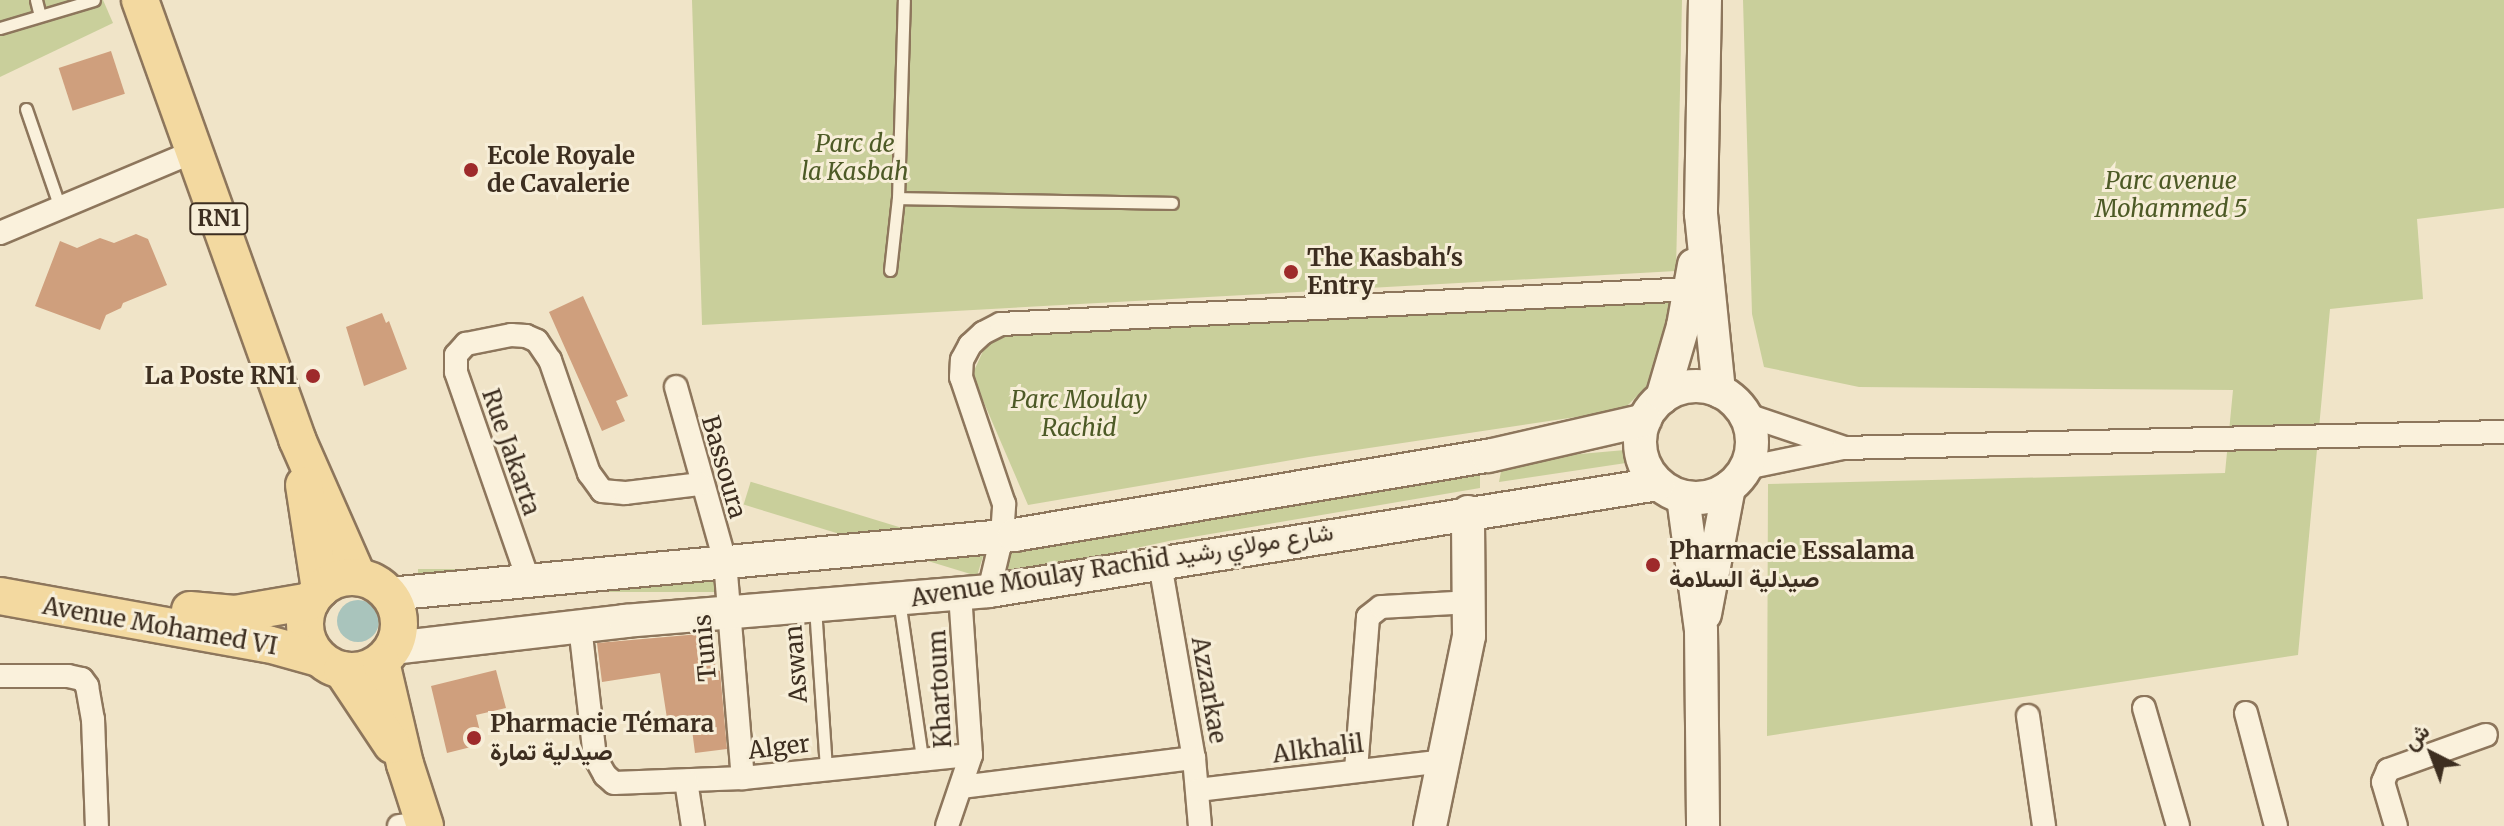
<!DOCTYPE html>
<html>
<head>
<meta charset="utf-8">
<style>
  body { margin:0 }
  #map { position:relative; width:2504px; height:826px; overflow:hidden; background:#f0e4c8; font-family:Merriweather,Vazirmatn,serif }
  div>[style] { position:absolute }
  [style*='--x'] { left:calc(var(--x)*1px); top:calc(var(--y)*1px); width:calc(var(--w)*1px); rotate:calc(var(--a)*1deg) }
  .green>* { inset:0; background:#c9cf9b; transform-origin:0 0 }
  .water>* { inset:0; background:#a9c4bc }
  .round { border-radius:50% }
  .building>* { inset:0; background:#cf9f7d; transform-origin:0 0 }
  .roads { filter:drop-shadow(2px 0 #8d765c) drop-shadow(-2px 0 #8d765c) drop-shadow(0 2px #8d765c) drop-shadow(0 -2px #8d765c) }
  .lane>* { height:11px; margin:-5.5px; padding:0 5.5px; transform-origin:5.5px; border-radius:5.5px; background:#faf1dc }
  .street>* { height:22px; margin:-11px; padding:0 11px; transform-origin:11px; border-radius:11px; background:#faf1dc }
  .secondary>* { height:32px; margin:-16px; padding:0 16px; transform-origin:16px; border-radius:16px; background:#faf1dc }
  .secondary>.ring { margin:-16px; padding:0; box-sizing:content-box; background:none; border:32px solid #faf1dc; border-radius:50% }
  .primary>* { height:36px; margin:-18px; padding:0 18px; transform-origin:18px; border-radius:18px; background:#f3d9a0 }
  .primary>.ring { margin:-18px; padding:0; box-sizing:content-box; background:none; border:36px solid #f3d9a0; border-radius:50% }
  .dots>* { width:22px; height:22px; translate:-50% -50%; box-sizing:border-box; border:4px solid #f7eed8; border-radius:50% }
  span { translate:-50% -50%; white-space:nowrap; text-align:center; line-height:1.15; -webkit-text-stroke:6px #f7eed8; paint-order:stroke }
  .shield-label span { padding:2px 6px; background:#f7eed8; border:2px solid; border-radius:6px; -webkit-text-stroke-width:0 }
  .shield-label { font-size:22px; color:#3d2e20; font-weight:700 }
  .park-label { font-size:24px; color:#4d5a26; font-style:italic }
  .poi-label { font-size:24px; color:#3d2e20; font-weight:700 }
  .left { translate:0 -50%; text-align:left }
  .right { translate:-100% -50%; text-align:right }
  .street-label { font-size:24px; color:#3d2e20 }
  .north { position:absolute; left:2392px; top:714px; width:80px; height:80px; -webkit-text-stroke:6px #f7eed8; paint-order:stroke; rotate:318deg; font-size:22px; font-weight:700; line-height:32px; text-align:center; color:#3d2e20 }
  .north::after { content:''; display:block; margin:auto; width:28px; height:36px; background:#3d2e20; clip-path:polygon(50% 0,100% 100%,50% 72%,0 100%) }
</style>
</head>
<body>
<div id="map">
  <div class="green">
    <div style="clip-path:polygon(0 0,103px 0,113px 23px,0 77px)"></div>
    <div style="clip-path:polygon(692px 0,1682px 0,1676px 271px,702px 325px)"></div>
    <div style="clip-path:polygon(1743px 0,2504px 0,2504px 208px,2417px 219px,2423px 299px,2330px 309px,2298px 655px,1767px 736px,1768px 484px,2225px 473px,2233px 390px,1859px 387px,1764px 367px,1752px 314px)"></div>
    <div style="clip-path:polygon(1680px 298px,1670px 363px,1623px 410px,1309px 457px,1028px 505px,972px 375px,990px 336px)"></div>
    <div style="clip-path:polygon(1625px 450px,1626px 463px,1499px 482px,1503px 461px)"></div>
    <div style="clip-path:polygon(1480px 467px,1480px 488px,1169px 541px,999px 577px,1010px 546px)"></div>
    <div style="left:984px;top:553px;width:24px;height:244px;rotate:107deg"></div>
    <div style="left:716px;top:569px;width:23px;height:298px;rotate:90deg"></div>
  </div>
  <div class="water">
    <div class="round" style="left:337px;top:600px;width:42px;height:42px"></div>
  </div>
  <div class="building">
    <div style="left:111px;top:51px;width:45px;height:55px;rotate:72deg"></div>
    <div style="clip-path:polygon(136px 234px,148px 239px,167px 285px,123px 303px,121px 308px,106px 315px,100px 330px,35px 306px,60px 241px,77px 248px,100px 238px,114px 243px)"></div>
    <div style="clip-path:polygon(583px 296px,628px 396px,616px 401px,625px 421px,602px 431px,549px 312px)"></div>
    <div style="clip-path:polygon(382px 313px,386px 323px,389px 321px,407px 369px,364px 386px,346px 327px)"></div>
    <div style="clip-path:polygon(711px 633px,716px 670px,720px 671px,727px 749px,695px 753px,691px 722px,668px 725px,660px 673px,602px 682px,597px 643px)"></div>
    <div style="clip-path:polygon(496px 670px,506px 708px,476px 715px,483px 744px,447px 753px,431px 686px)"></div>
  </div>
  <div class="roads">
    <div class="lane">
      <div style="--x:36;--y:0;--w:16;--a:76"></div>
      <div style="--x:0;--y:28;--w:98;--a:-16.6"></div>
      <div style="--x:26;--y:109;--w:105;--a:71"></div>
      <div style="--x:898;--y:198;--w:274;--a:1"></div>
      <div style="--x:890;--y:270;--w:72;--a:-83.7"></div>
      <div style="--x:898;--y:198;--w:198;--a:-88.3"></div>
      <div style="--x:899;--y:600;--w:160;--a:81.7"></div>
      <div style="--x:815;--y:607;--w:160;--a:86.1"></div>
    </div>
    <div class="street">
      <div style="--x:0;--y:233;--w:212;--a:-22.8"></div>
      <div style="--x:676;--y:387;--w:181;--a:74.3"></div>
      <div style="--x:725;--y:561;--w:218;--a:85.3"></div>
      <div style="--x:1744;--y:414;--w:103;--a:18.6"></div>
      <div style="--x:1746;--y:468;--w:99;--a:-11.7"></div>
      <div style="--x:1843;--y:448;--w:661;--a:-1.39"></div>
      <div style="--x:1160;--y:564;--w:197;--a:80.1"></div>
      <div style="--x:1194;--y:758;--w:68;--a:85"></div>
      <div style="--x:528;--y:579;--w:219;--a:-109.2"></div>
      <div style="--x:456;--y:372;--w:17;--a:-90"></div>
      <div style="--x:456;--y:355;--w:15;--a:-48"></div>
      <div style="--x:466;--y:344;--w:46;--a:-11.3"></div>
      <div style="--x:511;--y:335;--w:15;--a:4"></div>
      <div style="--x:526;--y:336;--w:12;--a:24"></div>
      <div style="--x:537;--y:341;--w:23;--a:56"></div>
      <div style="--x:550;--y:360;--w:120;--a:71"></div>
      <div style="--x:589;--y:473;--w:22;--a:54"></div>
      <div style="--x:602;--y:491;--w:23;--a:5"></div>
      <div style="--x:625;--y:493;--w:76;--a:-6.8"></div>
      <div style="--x:989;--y:591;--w:57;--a:-76.7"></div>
      <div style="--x:1002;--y:536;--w:32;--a:-86"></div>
      <div style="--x:1004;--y:504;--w:134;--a:-108.7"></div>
      <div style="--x:961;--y:377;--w:17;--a:-87"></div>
      <div style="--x:962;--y:360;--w:17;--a:-62"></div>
      <div style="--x:970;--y:345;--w:18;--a:-43"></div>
      <div style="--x:983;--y:333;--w:20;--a:-27"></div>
      <div style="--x:1001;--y:324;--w:691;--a:-2.9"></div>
      <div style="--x:580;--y:626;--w:132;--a:83.5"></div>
      <div style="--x:595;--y:757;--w:21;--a:61"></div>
      <div style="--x:605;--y:775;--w:12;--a:42"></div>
      <div style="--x:614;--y:783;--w:129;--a:-2.2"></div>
      <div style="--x:743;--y:778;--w:229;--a:-5.8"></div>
      <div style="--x:0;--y:676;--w:68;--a:0"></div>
      <div style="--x:68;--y:676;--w:14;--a:12"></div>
      <div style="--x:82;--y:679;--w:9;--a:54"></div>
      <div style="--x:87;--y:686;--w:34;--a:80"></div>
      <div style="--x:93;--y:719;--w:107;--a:87.9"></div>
      <div style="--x:2144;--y:708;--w:123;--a:73.9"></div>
      <div style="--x:2246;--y:713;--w:117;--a:75.1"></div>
      <div style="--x:2028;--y:716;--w:111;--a:81.7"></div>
      <div style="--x:1356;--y:770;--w:153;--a:-85.5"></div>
      <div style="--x:1368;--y:617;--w:16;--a:-38"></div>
      <div style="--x:1381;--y:607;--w:89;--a:-3.2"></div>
      <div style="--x:686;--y:781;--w:46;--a:81.2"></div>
      <div style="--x:961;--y:787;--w:235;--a:-7.1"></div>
      <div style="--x:1198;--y:790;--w:249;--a:-6.7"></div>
      <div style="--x:399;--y:826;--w:25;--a:-7"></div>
      <div style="--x:947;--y:826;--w:75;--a:-71.3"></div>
      <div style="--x:971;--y:755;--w:161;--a:-93.9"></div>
      <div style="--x:2396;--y:826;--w:46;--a:-106.5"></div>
      <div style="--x:2383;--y:782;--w:13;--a:-67"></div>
      <div style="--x:2388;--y:770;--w:104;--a:-19.7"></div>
    </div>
    <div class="secondary">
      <div style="--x:1705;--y:0;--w:214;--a:91.1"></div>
      <div style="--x:1701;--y:214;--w:178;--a:84.2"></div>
      <div class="ring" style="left:1640px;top:386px;width:80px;height:80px"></div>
      <div style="--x:1662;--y:398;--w:75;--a:-73.7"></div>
      <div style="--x:1683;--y:326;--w:62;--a:-79.8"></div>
      <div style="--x:1683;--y:497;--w:134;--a:82.3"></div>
      <div style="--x:1701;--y:630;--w:196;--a:89.4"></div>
      <div style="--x:389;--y:594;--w:628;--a:-5.39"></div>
      <div style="--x:1014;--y:535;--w:481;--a:-9.5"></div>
      <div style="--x:1488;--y:456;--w:161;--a:-12.9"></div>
      <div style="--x:1705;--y:614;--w:129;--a:-79.3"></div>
      <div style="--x:393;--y:648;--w:234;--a:-6.6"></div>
      <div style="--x:625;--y:621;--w:365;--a:-4.7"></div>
      <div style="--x:989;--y:591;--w:678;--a:-9.09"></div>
      <div style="--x:1430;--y:826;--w:194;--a:-78.4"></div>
      <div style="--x:1469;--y:636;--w:124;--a:-90.5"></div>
    </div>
    <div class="primary">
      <div style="--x:140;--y:0;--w:466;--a:70.3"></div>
      <div style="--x:297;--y:439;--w:151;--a:66.2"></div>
      <div style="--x:304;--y:485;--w:106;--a:81.3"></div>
      <div class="ring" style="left:305px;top:577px;width:58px;height:58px"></div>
      <div style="--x:0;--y:596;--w:272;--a:10.2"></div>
      <div style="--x:268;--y:644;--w:53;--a:15.4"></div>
      <div style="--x:190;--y:610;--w:45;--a:5.1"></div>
      <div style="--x:235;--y:614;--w:77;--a:-9.7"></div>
      <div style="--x:381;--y:662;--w:105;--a:76.8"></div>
      <div style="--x:405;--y:764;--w:65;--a:72.1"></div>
      <div style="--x:342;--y:670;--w:90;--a:56.3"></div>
    </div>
  </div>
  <div class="dots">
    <div style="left:471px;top:170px;background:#9e2a2b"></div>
    <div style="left:1291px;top:272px;background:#9e2a2b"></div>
    <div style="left:313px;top:376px;background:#9e2a2b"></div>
    <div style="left:1653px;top:565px;background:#9e2a2b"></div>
    <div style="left:474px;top:738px;background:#9e2a2b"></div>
  </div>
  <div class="shield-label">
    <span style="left:219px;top:219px">RN1</span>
  </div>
  <div class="park-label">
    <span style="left:855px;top:158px">Parc de<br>la Kasbah</span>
    <span style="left:2171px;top:195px">Parc avenue<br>Mohammed 5</span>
    <span style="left:1079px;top:414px">Parc Moulay<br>Rachid</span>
  </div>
  <div class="poi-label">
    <span class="left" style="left:487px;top:170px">Ecole Royale<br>de Cavalerie</span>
    <span class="left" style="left:1307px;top:272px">The Kasbah's<br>Entry</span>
    <span class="right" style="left:297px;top:376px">La Poste RN1</span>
    <span class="left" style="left:1669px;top:565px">Pharmacie Essalama<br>صيدلية السلامة</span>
    <span class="left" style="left:490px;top:738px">Pharmacie Témara<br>صيدلية تمارة</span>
  </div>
  <div class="street-label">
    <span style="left:511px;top:452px;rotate:71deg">Rue Jakarta</span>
    <span style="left:724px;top:467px;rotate:74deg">Bassoura</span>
    <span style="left:1122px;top:565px;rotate:-9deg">Avenue Moulay Rachid شارع مولاي رشيد</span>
    <span style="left:160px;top:626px;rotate:10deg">Avenue Mohamed VI</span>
    <span style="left:705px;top:648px;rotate:-95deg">Tunis</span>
    <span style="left:796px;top:664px;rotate:-94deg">Aswan</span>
    <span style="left:940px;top:689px;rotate:-93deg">Khartoum</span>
    <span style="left:1209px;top:690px;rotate:80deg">Azzarkae</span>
    <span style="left:779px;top:747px;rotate:-7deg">Alger</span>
    <span style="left:1318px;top:749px;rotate:-7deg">Alkhalil</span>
  </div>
  <div class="north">ش</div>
</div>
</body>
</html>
